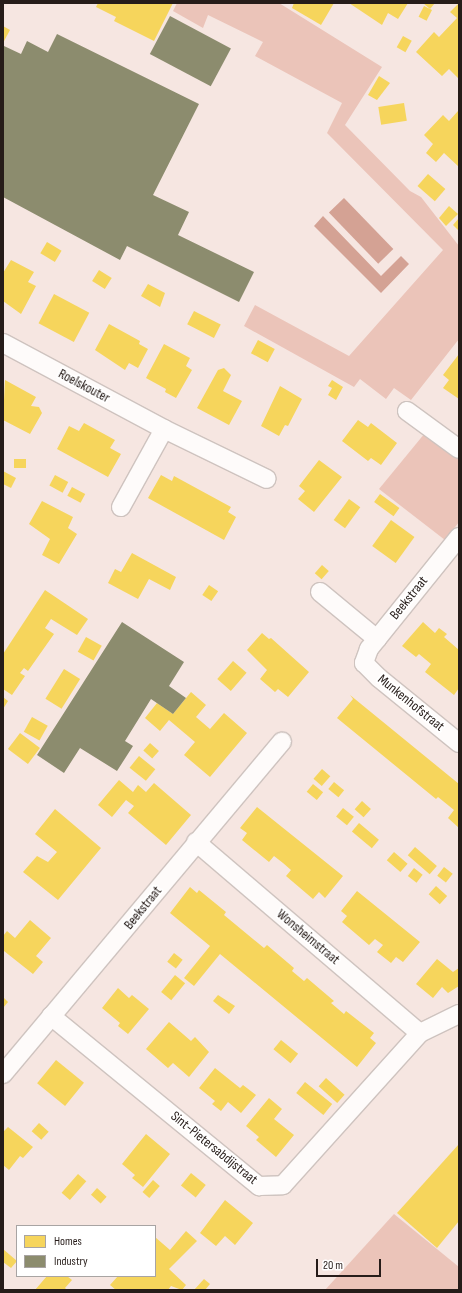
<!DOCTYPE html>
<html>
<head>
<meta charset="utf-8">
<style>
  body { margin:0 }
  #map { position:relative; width:462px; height:1293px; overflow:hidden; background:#f6e6e1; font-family:"Sofia Sans Condensed",sans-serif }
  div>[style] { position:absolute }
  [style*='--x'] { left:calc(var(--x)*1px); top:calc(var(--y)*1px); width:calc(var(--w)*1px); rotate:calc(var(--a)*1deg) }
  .green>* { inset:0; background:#ebc4b9 }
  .water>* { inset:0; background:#d4a294; transform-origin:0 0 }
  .homes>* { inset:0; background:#f6d55c; transform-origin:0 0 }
  .industry>* { inset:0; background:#8c8c6e; transform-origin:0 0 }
  .roads { filter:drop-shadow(1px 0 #cec3bf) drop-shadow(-1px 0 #cec3bf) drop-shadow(0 1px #cec3bf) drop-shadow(0 -1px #cec3bf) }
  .minor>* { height:18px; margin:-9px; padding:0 9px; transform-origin:9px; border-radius:9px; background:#fefbfa }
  span { translate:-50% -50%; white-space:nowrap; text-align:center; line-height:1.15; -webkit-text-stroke:4px #fff; paint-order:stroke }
  .street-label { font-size:14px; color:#261c19 }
  .frame { position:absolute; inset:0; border:4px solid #261c19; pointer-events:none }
  .legend { position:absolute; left:16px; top:1225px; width:140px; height:52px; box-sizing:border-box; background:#fff; border:1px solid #a8a4a3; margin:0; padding:5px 7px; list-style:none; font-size:12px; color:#261c19 }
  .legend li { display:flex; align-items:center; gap:8px; height:20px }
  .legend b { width:20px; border:1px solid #a8a4a3 }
  .scale { position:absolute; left:316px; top:1259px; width:65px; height:18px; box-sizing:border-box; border:2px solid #261c19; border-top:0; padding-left:5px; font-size:12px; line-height:14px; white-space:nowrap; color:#261c19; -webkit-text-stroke:3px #fff; paint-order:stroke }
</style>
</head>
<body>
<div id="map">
  <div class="green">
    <div style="clip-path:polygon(177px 3px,279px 3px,382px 67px,345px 125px,410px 191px,421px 197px,459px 246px,459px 339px,411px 400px,394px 388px,386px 399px,360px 379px,354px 387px,244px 326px,255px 305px,349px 356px,443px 250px,327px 133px,342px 103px,255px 56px,263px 42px,208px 15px,203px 28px,173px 11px)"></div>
    <div style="clip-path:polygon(425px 433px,459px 460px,459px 522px,445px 540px,379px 489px)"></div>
    <div style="clip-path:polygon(394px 1214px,459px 1267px,459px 1290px,325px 1290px)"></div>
  </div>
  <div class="water">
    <div style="left:344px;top:198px;width:71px;height:21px;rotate:46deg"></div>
    <div style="clip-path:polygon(323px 216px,381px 276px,401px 256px,409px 264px,381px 293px,314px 226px)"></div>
  </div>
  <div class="homes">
    <div style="clip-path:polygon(98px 3px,173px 3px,154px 41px,114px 21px,116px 17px,96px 7px)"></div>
    <div style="clip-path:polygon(294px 3px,334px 3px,321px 25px,292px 8px)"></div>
    <div style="clip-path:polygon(349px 3px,408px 3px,398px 19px,388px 13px,382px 25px)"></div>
    <div style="clip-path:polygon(423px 3px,435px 3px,430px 9px)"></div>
    <div style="clip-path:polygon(459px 3px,459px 77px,458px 78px,449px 69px,442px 76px,416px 52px,434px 32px,439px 37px,457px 18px,450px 12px)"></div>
    <div style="left:424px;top:6px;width:9px;height:12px;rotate:27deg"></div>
    <div style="clip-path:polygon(3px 26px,10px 30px,3px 43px)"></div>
    <div style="left:403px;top:36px;width:10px;height:13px;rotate:29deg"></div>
    <div style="clip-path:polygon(379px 76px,390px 83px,377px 100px,368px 95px)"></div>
    <div style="left:404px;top:103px;width:18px;height:26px;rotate:81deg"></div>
    <div style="clip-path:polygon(458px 111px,459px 112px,459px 167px,444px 153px,436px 162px,426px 153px,433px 144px,424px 135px,443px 115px,449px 121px)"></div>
    <div style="left:428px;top:174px;width:23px;height:16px;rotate:41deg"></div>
    <div style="clip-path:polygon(449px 206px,458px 214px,446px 226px,439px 218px)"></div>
    <div style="clip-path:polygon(459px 218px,459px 231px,453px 225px)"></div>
    <div style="left:47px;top:242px;width:17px;height:13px;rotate:31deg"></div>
    <div style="clip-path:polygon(11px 260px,34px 272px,28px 282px,36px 286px,21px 314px,3px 301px,3px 273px)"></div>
    <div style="left:99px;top:270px;width:15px;height:13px;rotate:32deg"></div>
    <div style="clip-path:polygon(148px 284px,165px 293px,160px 307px,141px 296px)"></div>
    <div style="left:54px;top:294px;width:40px;height:33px;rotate:28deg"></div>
    <div style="left:194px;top:311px;width:30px;height:15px;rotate:27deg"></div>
    <div style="clip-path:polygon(109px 324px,140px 341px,139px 344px,148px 349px,138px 368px,129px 363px,125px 370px,95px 350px)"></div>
    <div style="left:258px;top:340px;width:19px;height:15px;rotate:28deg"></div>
    <div style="clip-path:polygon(164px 344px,190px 358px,186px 366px,192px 370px,176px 398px,165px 392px,166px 389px,146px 378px)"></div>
    <div style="clip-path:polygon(459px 354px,459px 399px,443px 388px,449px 380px,443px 375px)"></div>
    <div style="clip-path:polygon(224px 368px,231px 375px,223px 391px,242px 401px,229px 425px,197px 408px,218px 370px)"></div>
    <div style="clip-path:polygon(5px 380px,36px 397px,31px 406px,39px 407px,42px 413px,30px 434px,3px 420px)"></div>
    <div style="clip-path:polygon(332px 380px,343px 387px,336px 400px,328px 395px,332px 388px,328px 386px)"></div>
    <div style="clip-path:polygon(280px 386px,302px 399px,288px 426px,285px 425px,279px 436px,261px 426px)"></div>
    <div style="clip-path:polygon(358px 420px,368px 427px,371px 423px,397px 443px,381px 465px,371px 458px,368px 461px,342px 441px)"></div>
    <div style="clip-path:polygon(84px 423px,115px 440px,110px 448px,121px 454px,108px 477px,57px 449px,69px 426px,79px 431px)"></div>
    <div style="left:14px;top:459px;width:12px;height:9px"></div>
    <div style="clip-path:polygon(319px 460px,342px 477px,314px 512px,298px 499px,305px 491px,299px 486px)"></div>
    <div style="clip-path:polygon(3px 471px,16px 478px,11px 488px,3px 484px)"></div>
    <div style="left:55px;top:475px;width:15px;height:12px;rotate:28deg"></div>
    <div style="clip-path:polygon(161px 475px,172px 481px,174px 476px,231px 507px,228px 512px,236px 517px,224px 540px,148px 498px)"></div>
    <div style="left:72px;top:487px;width:15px;height:10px;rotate:28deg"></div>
    <div style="left:380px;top:494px;width:24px;height:10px;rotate:36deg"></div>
    <div style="left:349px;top:499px;width:14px;height:26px;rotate:36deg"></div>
    <div style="clip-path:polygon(42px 501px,73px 517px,68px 528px,77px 534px,59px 564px,42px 555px,50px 539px,29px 524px)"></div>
    <div style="left:391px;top:520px;width:29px;height:32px;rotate:36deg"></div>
    <div style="clip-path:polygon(132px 553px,176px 577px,170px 590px,149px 579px,138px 599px,108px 583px,115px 569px,121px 572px)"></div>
    <div style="left:322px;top:565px;width:9px;height:11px;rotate:41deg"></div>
    <div style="left:209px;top:585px;width:11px;height:12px;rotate:34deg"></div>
    <div style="clip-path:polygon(45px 590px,88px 619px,77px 635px,51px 619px,45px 628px,54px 634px,28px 671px,24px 668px,20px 673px,25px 676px,12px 695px,3px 689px,3px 654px)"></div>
    <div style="clip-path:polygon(423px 622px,435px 633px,439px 628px,447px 634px,444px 637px,459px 650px,459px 688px,454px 695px,425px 672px,431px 664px,419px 654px,416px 657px,402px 646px)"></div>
    <div style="clip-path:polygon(262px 633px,269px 639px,271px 638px,309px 672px,288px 697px,278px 689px,275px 692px,260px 679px,267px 670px,247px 650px)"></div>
    <div style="left:86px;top:637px;width:18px;height:17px;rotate:29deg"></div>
    <div style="left:233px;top:661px;width:18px;height:24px;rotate:41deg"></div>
    <div style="left:64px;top:669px;width:19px;height:35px;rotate:32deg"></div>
    <div style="clip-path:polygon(191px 692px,206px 705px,196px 717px,210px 729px,224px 713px,247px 733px,210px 777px,184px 755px,195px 742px,169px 720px,160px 731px,145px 718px,157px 703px,173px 714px)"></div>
    <div style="clip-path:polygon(350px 695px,459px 784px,459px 828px,448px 818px,454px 810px,438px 797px,436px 799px,337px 718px,353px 699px)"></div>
    <div style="clip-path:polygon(3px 697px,8px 701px,3px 709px)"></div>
    <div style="left:32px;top:717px;width:18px;height:17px;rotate:29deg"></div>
    <div style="left:20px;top:733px;width:25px;height:20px;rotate:37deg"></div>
    <div style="left:150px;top:743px;width:12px;height:10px;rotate:42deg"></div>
    <div style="left:139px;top:756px;width:21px;height:15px;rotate:39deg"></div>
    <div style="left:322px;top:769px;width:11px;height:13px;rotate:41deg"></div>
    <div style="clip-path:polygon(119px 780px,133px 792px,138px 785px,146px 792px,154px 783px,191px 815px,166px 845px,128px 813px,134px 806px,126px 800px,112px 817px,98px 805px)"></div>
    <div style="left:334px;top:782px;width:13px;height:9px;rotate:39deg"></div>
    <div style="left:313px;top:784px;width:13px;height:10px;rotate:39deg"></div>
    <div style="left:362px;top:801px;width:12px;height:11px;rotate:42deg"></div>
    <div style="clip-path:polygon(257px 807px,343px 876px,325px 898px,319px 892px,313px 899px,286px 876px,291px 870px,283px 863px,274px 856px,269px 862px,242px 840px,247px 833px,240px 828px)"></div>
    <div style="left:343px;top:808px;width:14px;height:11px;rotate:39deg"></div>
    <div style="clip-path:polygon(55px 809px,101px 848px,58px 900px,23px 872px,37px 856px,48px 862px,57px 852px,35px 834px)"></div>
    <div style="left:359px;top:823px;width:26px;height:11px;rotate:40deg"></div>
    <div style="left:415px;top:847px;width:29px;height:11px;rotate:41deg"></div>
    <div style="left:394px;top:852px;width:18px;height:11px;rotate:41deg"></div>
    <div style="left:444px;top:867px;width:11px;height:11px;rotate:38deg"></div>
    <div style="left:414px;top:868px;width:11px;height:10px;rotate:38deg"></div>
    <div style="left:436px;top:886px;width:15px;height:11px;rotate:42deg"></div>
    <div style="clip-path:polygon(190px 887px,197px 893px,199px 890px,226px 912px,224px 915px,264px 948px,267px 945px,294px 968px,292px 971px,304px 981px,307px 978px,334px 1001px,331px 1003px,344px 1014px,346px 1011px,374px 1033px,370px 1038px,376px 1043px,357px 1067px,220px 954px,194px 986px,184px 978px,210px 946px,170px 913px)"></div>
    <div style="clip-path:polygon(357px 891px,420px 942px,403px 962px,396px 957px,391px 963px,377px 952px,383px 945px,375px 939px,369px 945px,342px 922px,347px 916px,341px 911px)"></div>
    <div style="clip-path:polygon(30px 920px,51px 938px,36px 956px,43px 962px,33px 974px,4px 951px,3px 947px,3px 936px,7px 931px,15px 938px)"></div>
    <div style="left:174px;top:953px;width:11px;height:11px;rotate:38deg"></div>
    <div style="clip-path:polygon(437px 959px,453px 972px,459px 968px,459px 986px,448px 993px,442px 987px,433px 998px,416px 984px)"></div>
    <div style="left:175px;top:975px;width:13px;height:22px;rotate:39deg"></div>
    <div style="clip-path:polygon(118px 988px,129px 998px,132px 995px,149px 1009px,128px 1034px,118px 1026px,120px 1023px,102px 1008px)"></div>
    <div style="clip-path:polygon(218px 995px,235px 1006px,229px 1014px,213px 1001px)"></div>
    <div style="clip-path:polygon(3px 997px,8px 1002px,3px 1008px)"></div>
    <div style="clip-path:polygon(169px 1022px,191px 1041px,195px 1037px,209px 1052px,189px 1077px,173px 1063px,168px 1068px,146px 1049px)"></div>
    <div style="left:281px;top:1040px;width:22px;height:12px;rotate:39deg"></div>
    <div style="left:56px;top:1060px;width:36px;height:30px;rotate:39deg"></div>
    <div style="clip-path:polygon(215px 1068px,240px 1088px,243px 1085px,256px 1095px,241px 1113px,228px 1102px,221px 1111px,212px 1104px,215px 1101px,199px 1088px)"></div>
    <div style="left:326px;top:1078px;width:25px;height:11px;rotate:42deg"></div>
    <div style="left:305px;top:1082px;width:35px;height:14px;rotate:39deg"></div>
    <div style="clip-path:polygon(269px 1098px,282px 1109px,274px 1119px,294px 1135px,276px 1157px,256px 1140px,259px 1137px,246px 1126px)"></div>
    <div style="left:39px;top:1123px;width:13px;height:11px;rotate:42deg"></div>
    <div style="clip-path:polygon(8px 1127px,33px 1147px,23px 1158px,20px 1156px,9px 1170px,3px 1165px,3px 1132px)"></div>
    <div style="clip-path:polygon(146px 1134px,170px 1154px,143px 1187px,132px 1178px,135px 1175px,122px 1164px)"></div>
    <div style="clip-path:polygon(459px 1144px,459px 1221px,437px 1248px,397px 1213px)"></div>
    <div style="left:191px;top:1173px;width:19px;height:16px;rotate:39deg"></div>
    <div style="left:78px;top:1174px;width:11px;height:25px;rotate:41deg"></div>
    <div style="left:153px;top:1180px;width:9px;height:16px;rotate:41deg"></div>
    <div style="left:97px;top:1188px;width:13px;height:9px;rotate:42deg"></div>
    <div style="clip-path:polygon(225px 1200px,253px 1223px,235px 1245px,225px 1236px,216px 1246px,200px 1233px)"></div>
    <div style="clip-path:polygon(186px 1231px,197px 1241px,169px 1269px,186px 1285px,182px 1290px,171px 1286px,168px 1290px,116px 1290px,110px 1285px,118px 1276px,155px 1276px,155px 1237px,170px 1250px)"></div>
    <div style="clip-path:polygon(3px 1249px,17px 1261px,11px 1268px,3px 1262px)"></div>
    <div style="clip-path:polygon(47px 1276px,67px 1276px,72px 1280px,65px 1288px,67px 1290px,35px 1290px)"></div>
    <div style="clip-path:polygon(204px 1279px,210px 1284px,205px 1290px,194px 1290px)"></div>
  </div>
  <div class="industry">
    <div style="left:170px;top:16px;width:69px;height:43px;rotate:28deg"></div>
    <div style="clip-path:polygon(57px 34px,199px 104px,153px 195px,189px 212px,178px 235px,254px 272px,239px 302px,127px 246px,120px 260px,3px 197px,3px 49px,4px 46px,21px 54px,27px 41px,48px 52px)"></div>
    <div style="clip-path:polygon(122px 622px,184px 662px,169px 686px,186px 698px,173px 714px,151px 699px,125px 741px,133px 746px,117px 771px,80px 748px,64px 773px,37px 755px)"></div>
  </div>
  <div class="roads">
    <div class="minor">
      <div style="--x:3;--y:343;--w:183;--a:28.1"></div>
      <div style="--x:407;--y:411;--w:64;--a:36.2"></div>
      <div style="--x:121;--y:507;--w:89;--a:-61.1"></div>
      <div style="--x:164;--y:429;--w:114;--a:25.9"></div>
      <div style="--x:459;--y:537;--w:144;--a:128.8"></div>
      <div style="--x:369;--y:649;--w:15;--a:110"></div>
      <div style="--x:364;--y:663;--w:21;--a:45"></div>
      <div style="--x:379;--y:678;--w:103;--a:39.1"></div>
      <div style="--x:320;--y:592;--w:74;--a:39.5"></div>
      <div style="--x:196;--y:842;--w:294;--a:40.5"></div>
      <div style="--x:51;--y:1016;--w:269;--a:39.3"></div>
      <div style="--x:259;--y:1186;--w:24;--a:-2"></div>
      <div style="--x:283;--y:1185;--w:205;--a:-48"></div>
      <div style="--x:420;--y:1033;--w:43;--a:-26"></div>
      <div style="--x:3;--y:1074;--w:434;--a:-50"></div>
    </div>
  </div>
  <div class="street-label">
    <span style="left:84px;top:386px;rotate:28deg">Roelskouter</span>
    <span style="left:409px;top:598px;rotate:-51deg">Beekstraat</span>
    <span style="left:411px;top:703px;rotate:39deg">Munkenhofstraat</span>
    <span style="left:143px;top:908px;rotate:-51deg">Beekstraat</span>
    <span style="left:308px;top:937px;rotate:40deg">Wonsheimstraat</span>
    <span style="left:214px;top:1148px;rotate:39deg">Sint-Pietersabdijstraat</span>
  </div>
  <div class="frame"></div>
  <ul class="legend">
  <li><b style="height:11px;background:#f6d55c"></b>Homes</li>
  <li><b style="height:11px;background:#8c8c6e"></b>Industry</li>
  </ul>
  <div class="scale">20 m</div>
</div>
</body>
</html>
